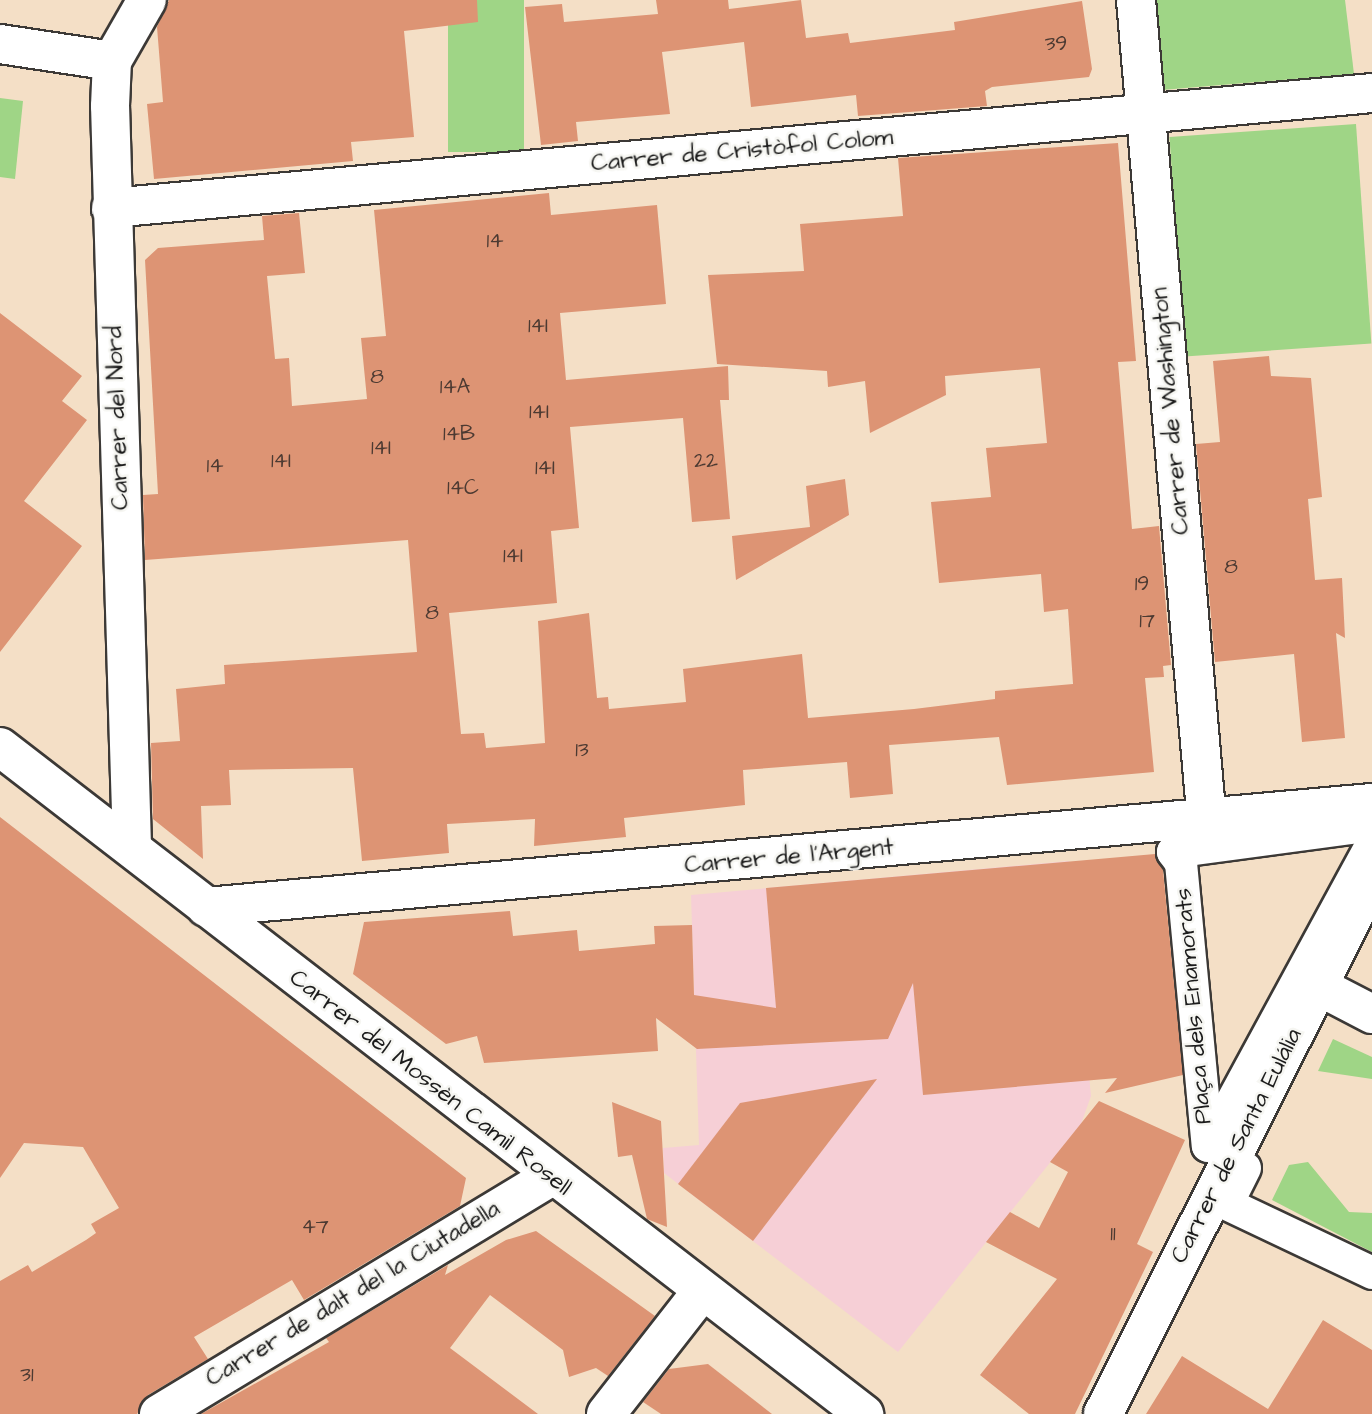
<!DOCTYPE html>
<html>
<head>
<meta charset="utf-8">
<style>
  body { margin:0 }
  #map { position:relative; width:1372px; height:1414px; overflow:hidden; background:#f4dfc6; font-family:"Architects Daughter",sans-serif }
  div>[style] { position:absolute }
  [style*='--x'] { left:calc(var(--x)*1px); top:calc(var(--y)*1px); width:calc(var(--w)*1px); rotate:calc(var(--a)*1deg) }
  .built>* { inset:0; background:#f6cfd6 }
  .green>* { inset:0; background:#9fd586; transform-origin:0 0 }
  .building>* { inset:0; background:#dd9474 }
  .roads { filter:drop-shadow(2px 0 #3c3936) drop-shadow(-2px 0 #3c3936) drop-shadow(0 2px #3c3936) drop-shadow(0 -2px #3c3936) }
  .pedestrian>* { height:32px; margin:-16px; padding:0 16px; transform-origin:16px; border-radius:16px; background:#fff }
  .minor>* { height:38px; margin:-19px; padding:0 19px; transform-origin:19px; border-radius:19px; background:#fff }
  span { translate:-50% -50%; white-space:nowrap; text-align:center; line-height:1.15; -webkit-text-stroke:5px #f6f6f2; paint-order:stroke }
  .number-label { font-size:21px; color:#4c3a32 }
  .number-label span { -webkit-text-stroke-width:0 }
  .street-label { font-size:24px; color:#1c1c1c }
</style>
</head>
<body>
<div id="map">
  <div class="built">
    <div style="clip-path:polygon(1069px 861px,1091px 1096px,1081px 1124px,898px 1352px,664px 1173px,663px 1148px,699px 1145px,691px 895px)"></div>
  </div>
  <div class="green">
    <div style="left:448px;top:0;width:76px;height:152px"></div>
    <div style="clip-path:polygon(1155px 0,1345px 0,1354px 74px,1162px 90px)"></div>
    <div style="clip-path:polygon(0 98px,23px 101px,15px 179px,0 177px)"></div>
    <div style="left:1356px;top:124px;width:220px;height:187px;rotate:86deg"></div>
    <div style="clip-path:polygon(1333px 1039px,1372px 1057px,1372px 1079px,1318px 1071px)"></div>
    <div style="clip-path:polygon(1308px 1162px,1349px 1212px,1372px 1213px,1372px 1252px,1272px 1200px,1289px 1165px)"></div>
  </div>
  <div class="building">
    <div style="clip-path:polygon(169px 0,477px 0,478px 22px,404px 31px,414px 137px,351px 142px,353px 161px,154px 179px,147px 104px,163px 102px,157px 27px)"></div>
    <div style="clip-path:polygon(656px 0,728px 0,729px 9px,801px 0,806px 38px,848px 33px,850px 43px,955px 30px,954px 22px,1082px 1px,1092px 69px,1089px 77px,992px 87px,985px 91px,987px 106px,858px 116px,856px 95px,751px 107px,744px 42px,662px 52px,670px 114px,576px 122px,578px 141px,541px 145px,525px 7px,562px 4px,564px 22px,658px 14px)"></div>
    <div style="clip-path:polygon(1118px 143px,1136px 361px,1118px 362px,1132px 529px,1159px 526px,1171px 665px,1163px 666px,1164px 677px,1145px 678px,1154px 772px,1007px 785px,999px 737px,889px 745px,893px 794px,850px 798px,847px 762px,743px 770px,745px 805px,624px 818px,626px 837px,534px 846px,535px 819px,447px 824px,449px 853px,362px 861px,353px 768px,229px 770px,231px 805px,201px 806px,203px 859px,153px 819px,151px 743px,180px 741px,176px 689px,225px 684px,224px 665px,417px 652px,408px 540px,145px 560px,143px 495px,158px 494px,145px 260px,158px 248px,264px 240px,262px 216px,299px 213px,305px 273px,267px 276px,275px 359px,289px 358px,292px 406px,367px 399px,361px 338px,386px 336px,374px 210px,549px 193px,551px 215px,657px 205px,666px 304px,560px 313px,566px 380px,728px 366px,729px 400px,720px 400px,730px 519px,692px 522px,683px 418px,570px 427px,579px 528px,551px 531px,557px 603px,449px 613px,461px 734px,484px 733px,486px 748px,545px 743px,538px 621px,589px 613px,597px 698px,608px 697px,609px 709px,686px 702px,683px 669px,802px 654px,808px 718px,914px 709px,995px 699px,995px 691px,1073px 684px,1068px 609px,1044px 612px,1041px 574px,939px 583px,931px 502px,991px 497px,986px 448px,1047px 443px,1040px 368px,945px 376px,946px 395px,870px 433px,865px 381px,828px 387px,827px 371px,717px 364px,708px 275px,804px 271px,800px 224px,903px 216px,898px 158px)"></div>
    <div style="clip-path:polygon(0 313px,82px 376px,62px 401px,87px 420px,24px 501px,82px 546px,0 652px)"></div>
    <div style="clip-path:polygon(1269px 356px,1271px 376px,1311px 378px,1322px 497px,1308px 499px,1315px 580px,1342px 578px,1345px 638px,1336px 633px,1345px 738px,1302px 742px,1294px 654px,1215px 662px,1196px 444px,1220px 442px,1213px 361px)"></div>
    <div style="clip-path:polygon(845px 479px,849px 515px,736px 580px,732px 536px,810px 527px,806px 486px)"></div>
    <div style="clip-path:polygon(0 817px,466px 1178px,460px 1206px,304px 1300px,292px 1280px,194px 1337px,208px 1359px,148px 1395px,137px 1414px,0 1414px,0 1281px,28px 1265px,32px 1272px,86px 1240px,96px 1233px,91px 1224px,119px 1208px,83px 1147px,24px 1143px,0 1178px)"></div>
    <div style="clip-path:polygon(1155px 854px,1163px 870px,1183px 1075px,1105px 1093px,1117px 1078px,923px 1095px,913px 983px,888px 1039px,697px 1049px,656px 1018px,658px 1051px,484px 1063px,477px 1036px,446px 1044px,353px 974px,364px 922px,510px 911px,513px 936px,577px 930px,579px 951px,655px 944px,654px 926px,692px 925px,694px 995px,776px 1008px,766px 888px)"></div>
    <div style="clip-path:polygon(877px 1079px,753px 1241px,678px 1184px,740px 1103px)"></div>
    <div style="clip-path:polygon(1099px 1101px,1185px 1140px,1137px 1244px,1153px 1252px,1075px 1414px,1029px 1414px,980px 1375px,1057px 1279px,986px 1242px,1010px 1212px,1039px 1228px,1068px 1172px,1050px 1162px)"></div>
    <div style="clip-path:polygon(612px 1102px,661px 1121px,667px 1227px,647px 1219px,632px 1155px,618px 1157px)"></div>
    <div style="clip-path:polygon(536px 1231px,655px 1316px,608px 1376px,596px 1368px,569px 1377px,563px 1350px,490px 1295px,450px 1348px,538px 1414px,201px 1414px,329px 1342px,326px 1338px,448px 1265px,445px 1275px,506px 1240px)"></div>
    <div style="clip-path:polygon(1323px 1320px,1372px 1350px,1372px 1414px,1146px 1414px,1182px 1356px,1268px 1409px)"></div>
    <div style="clip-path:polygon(708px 1364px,772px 1414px,661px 1414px,643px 1402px,669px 1369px)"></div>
  </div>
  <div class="roads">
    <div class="pedestrian">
      <div style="--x:1173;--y:852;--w:14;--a:54"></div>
      <div style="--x:1181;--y:863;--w:284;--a:84.6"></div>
      <div style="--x:1208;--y:1146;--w:344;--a:-61.5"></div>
      <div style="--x:1173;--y:852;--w:201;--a:-7.7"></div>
      <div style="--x:1245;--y:1168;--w:40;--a:116.6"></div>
      <div style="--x:1227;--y:1204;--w:161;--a:25.4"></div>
    </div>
    <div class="minor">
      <div style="--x:1136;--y:0;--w:826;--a:85.07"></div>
      <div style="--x:0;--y:44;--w:113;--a:8.6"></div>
      <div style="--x:111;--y:208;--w:1266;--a:-5.21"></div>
      <div style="--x:0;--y:747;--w:1092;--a:37.67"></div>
      <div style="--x:132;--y:846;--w:740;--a:-91.7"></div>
      <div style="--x:110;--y:106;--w:45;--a:-87.5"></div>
      <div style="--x:112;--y:61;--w:70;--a:-60.2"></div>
      <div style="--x:206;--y:907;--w:1171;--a:-5.1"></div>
      <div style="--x:1318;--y:986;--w:61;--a:27.4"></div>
      <div style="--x:159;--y:1414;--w:457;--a:-31.2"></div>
      <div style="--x:606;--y:1414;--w:156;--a:-52"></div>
      <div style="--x:1103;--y:1414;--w:599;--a:-63.31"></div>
    </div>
  </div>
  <div class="number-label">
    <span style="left:1056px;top:44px">39</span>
    <span style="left:495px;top:241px">14</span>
    <span style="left:538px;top:326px">14I</span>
    <span style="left:377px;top:377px">8</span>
    <span style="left:455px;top:387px">14A</span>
    <span style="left:539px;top:412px">14I</span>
    <span style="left:459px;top:434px">14B</span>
    <span style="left:381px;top:448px">14I</span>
    <span style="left:281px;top:461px">14I</span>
    <span style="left:706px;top:461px">22</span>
    <span style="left:215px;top:466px">14</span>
    <span style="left:545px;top:468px">14I</span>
    <span style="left:463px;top:488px">14C</span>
    <span style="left:513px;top:556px">14I</span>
    <span style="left:1231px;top:567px">8</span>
    <span style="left:1142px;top:584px">19</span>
    <span style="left:432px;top:613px">8</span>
    <span style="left:1147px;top:621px">17</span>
    <span style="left:582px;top:750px">13</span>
    <span style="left:315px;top:1227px">47</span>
    <span style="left:1113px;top:1234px">11</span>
    <span style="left:27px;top:1375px">31</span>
  </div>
  <div class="street-label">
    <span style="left:742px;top:151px;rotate:-5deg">Carrer de Cristòfol Colom</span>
    <span style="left:1171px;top:411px;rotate:-95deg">Carrer de Washington</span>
    <span style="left:118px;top:418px;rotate:-92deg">Carrer del Nord</span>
    <span style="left:789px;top:857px;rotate:-5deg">Carrer de l'Argent</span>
    <span style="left:1194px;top:1006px;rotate:-95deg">Plaça dels Enamorats</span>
    <span style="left:430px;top:1083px;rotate:38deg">Carrer del Mossèn Camil Rosell</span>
    <span style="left:1237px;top:1146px;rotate:-63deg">Carrer de Santa Eulália</span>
    <span style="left:353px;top:1294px;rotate:-31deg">Carrer de dalt del la Ciutadella</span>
  </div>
</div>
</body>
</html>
